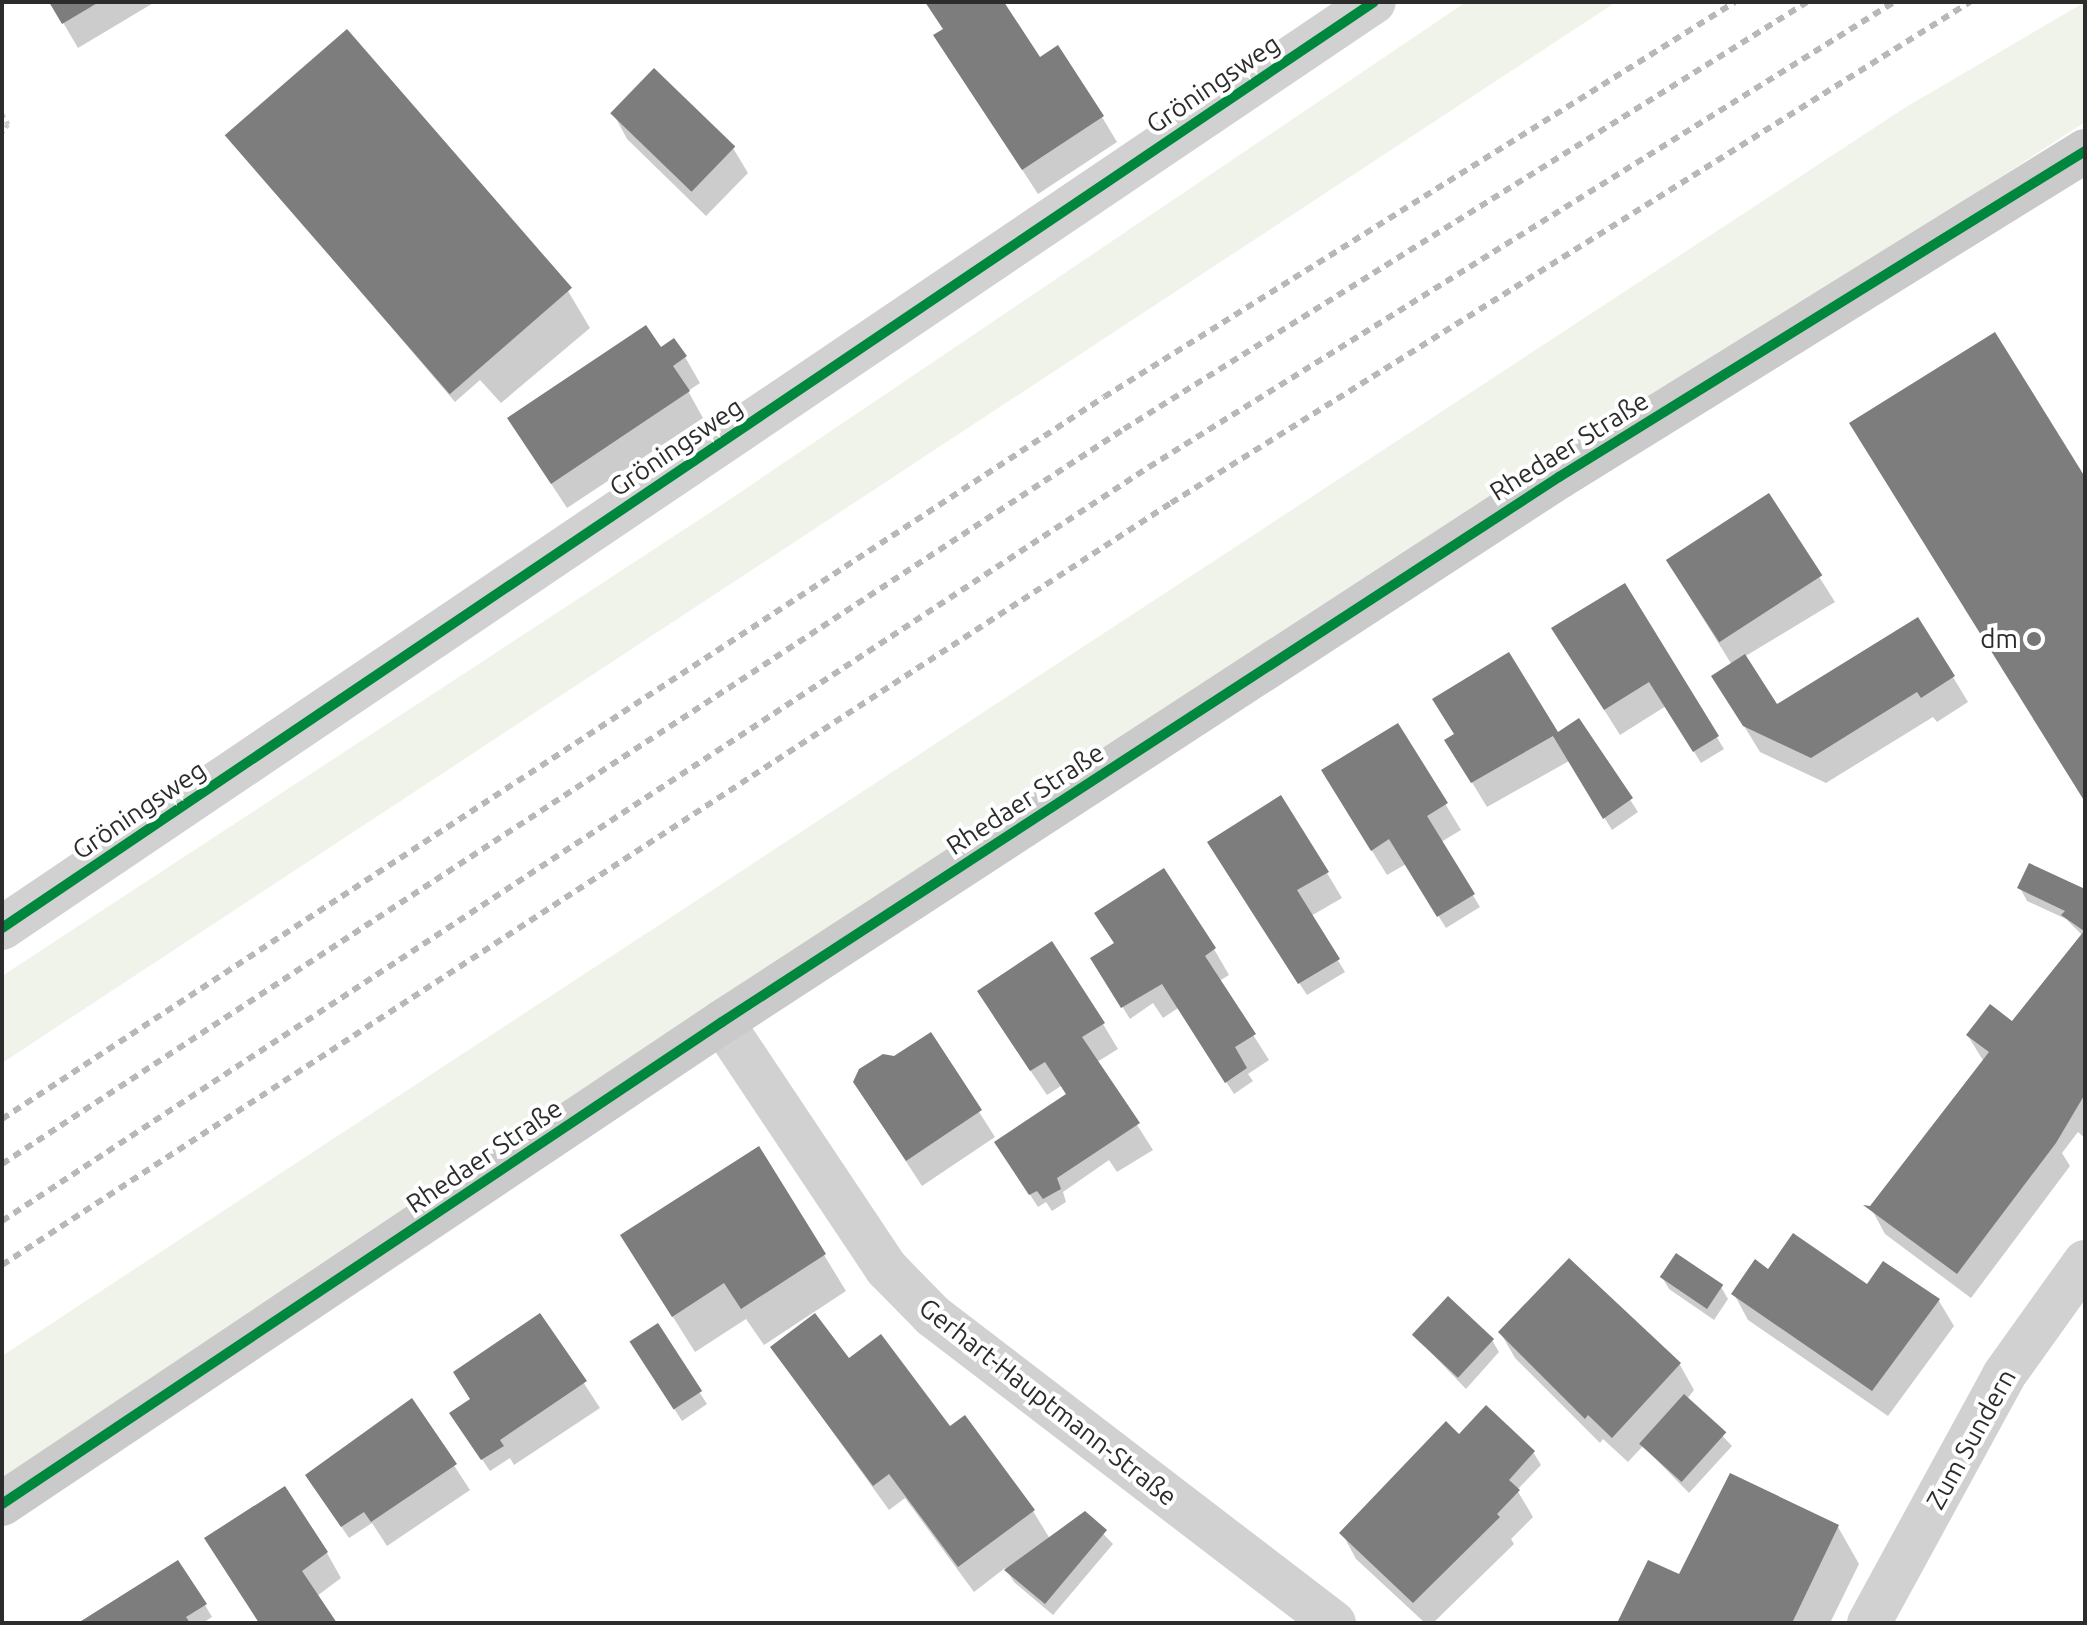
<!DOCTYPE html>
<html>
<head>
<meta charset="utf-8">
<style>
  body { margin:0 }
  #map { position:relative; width:2087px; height:1625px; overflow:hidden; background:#fff; font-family:Ubuntu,sans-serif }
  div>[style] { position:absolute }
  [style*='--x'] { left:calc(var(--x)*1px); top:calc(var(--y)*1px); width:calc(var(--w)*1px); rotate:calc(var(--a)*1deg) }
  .green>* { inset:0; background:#f0f3ea }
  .shadow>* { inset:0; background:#0003 }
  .building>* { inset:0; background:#7d7d7d; transform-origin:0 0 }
  .path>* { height:5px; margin-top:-2.5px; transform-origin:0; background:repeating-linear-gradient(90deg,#d1d1d1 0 4px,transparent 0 8px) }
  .street>* { height:44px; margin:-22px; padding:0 22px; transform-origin:22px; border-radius:22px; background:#d1d1d1 }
  .secondary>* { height:44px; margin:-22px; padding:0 22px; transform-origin:22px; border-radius:22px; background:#cacaca }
  .rail>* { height:6px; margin-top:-3px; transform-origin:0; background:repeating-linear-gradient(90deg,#b8b8b8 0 8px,transparent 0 14px) }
  .cycleway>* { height:10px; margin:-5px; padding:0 5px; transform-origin:5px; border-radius:5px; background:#00873e }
  .dots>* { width:22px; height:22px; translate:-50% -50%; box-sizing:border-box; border:4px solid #fff; border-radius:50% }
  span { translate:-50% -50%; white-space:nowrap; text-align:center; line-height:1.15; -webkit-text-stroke:8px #fff; paint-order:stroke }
  .street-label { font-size:26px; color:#2c2c2c }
  .poi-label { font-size:26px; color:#2c2c2c }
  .right { translate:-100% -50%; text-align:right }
  .frame { position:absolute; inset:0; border:4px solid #2c2c2c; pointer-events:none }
</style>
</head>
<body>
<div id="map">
  <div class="green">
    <div style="clip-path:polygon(1466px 2px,1616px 2px,2px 1063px,2px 976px,717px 508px)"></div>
    <div style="clip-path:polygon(2085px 2px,2085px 122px,2px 1478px,2px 1356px,1906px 107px)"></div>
  </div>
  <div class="shadow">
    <div style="clip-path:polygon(51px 2px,155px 2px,78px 48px)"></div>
    <div style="clip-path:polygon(926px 2px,1002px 2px,1040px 60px,1102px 117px,1117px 142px,1038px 194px,935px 36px,944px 30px)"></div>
    <div style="clip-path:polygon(613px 113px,733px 148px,748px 173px,706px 216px,627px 139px)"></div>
    <div style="clip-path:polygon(227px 134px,568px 291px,590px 328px,501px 403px,480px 380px,455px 402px)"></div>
    <div style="clip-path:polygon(660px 350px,685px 357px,700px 383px,688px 391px,703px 418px,567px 508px,525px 444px)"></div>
    <div style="clip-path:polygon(1768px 496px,1835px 602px,1744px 657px,1775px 708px,1953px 677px,1968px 702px,1937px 722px,1933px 717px,1826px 783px,1760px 752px,1714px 677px,1732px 665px,1681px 583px)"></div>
    <div style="clip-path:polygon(1625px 586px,1724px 749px,1701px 763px,1666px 706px,1620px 735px,1569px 654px)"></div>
    <div style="clip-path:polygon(1579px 721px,1638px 812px,1612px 830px,1569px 761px,1487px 807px,1462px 766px,1456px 735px,1557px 736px)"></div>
    <div style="clip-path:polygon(1398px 726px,1461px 830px,1441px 842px,1480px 907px,1446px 928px,1406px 864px,1387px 875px,1338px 796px)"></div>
    <div style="clip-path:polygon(1224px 868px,1327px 873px,1342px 898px,1311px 916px,1345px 972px,1307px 995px)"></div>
    <div style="clip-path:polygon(2020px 888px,2085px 891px,2085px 1138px,2078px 1132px,2062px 1153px,2070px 1166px,1971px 1298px,1885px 1234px,1871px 1208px,1984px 1062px,1968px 1036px,2013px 1024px,2083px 936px,2066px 919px,2027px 901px)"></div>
    <div style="clip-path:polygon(1214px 949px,1229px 975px,1219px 981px,1269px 1060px,1248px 1074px,1253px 1081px,1234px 1094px,1178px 1008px,1163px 1018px,1153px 1003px,1130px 1019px,1100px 971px)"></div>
    <div style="clip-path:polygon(994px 1017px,1103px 1024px,1118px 1049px,1097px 1062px,1153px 1150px,1117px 1172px,1109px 1160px,1063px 1192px,1066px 1202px,1052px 1211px,1046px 1202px,1038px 1207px,1004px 1155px,1067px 1096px,1061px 1086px,1047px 1095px)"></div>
    <div style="clip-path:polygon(930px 1035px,995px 1137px,922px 1186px,871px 1108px,894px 1058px)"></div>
    <div style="clip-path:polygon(622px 1236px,824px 1255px,846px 1291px,764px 1345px,746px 1319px,695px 1352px)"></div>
    <div style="clip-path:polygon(1569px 1261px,1680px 1365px,1694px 1390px,1687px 1399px,1732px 1446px,1689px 1493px,1643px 1446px,1628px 1462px,1603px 1439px,1600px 1443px,1515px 1358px,1500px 1332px)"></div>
    <div style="clip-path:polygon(1768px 1272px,1939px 1301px,1954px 1326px,1888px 1416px,1748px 1320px,1734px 1294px)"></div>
    <div style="clip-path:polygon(1662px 1277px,1721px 1287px,1728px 1299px,1714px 1320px,1669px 1289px)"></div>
    <div style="clip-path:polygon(540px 1316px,600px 1408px,514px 1465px,510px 1458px,490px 1471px,459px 1426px,472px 1401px)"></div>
    <div style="clip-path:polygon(657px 1326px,707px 1404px,682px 1421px,639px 1354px)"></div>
    <div style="clip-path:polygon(1415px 1336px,1492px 1340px,1499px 1352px,1466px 1389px)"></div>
    <div style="clip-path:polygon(772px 1348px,849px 1361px,950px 1429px,1033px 1511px,1050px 1539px,1084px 1514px,1113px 1544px,1053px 1615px,1014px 1582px,1005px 1568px,974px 1592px,905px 1498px,889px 1510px)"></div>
    <div style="clip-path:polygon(412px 1401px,470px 1490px,387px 1546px,372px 1523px,349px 1538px,315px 1488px,337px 1469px,330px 1457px)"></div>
    <div style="clip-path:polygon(1459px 1436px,1533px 1452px,1541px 1465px,1517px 1490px,1533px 1517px,1511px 1539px,1514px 1544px,1433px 1623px,1425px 1623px,1356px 1559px,1342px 1533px)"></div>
    <div style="clip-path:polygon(1838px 1527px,1859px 1564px,1830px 1623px,1619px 1623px,1680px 1577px)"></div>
    <div style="clip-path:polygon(327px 1553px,341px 1578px,317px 1596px,334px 1623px,260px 1623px,222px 1564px)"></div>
    <div style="clip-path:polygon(205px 1605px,212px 1617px,203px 1623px,81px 1623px)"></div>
  </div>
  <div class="building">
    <div style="clip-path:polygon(49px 2px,99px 2px,62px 24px)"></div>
    <div style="clip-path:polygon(925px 2px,1004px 2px,1040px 57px,1058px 45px,1104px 116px,1022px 170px,933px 35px,943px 29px)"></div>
    <div style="left:347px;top:29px;width:343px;height:162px;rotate:49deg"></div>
    <div style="left:654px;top:68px;width:113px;height:63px;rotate:44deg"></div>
    <div style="clip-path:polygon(646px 325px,661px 347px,674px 338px,687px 356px,673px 366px,690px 391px,551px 484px,507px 418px)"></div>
    <div style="clip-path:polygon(1995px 332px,2085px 477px,2085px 802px,1849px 423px)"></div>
    <div style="left:1769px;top:493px;width:98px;height:123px;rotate:57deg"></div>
    <div style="clip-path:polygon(1625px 583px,1719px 736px,1693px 752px,1649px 682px,1604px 710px,1551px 628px)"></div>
    <div style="clip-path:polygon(1918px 617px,1955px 676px,1921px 698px,1917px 692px,1811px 758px,1743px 726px,1711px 676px,1745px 654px,1777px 704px)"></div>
    <div style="clip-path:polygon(1509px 652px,1558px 732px,1579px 718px,1633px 798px,1603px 819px,1553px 736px,1471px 783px,1444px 740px,1454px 734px,1432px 699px)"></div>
    <div style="clip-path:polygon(1398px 723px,1448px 803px,1427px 816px,1475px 894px,1437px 917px,1389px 839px,1371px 851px,1321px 770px)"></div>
    <div style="clip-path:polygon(1281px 795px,1329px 872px,1297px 890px,1340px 959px,1298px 984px,1207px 842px)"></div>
    <div style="clip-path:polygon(2029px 863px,2085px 889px,2085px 1094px,2056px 1143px,1957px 1274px,1863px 1205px,1870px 1206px,1989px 1052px,1966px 1035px,1990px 1004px,2012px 1021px,2084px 931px,2061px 915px,2065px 911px,2017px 888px)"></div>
    <div style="clip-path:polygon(1164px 868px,1216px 948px,1205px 956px,1256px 1034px,1235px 1047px,1247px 1068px,1225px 1083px,1162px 984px,1121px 1008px,1090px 958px,1114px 943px,1094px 913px)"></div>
    <div style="clip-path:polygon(1052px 941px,1105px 1023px,1082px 1037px,1140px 1123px,1057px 1178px,1061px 1189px,1043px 1199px,1037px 1191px,1029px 1195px,994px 1142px,1066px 1094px,1045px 1062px,1030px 1071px,977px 991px)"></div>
    <div style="clip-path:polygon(931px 1032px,982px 1110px,906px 1161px,853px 1082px,859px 1069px,883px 1054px,894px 1056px)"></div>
    <div style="clip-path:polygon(759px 1146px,826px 1254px,741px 1309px,724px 1283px,672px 1317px,620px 1235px)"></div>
    <div style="clip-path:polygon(1793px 1233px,1867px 1284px,1883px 1261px,1940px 1299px,1872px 1391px,1731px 1294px,1755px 1259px,1768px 1269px)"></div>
    <div style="left:1676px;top:1253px;width:57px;height:29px;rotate:34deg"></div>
    <div style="clip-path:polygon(1569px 1258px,1681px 1363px,1612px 1438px,1588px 1415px,1585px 1419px,1498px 1332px)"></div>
    <div style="left:1448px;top:1296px;width:63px;height:53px;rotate:43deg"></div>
    <div style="clip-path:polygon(540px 1313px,587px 1381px,500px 1440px,504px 1446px,481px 1460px,449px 1413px,470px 1399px,453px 1372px)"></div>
    <div style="clip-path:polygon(815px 1313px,849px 1358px,881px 1334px,950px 1426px,965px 1415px,1035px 1510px,958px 1567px,889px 1474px,873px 1486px,770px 1347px)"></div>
    <div style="left:658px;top:1323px;width:81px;height:34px;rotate:57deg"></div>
    <div style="left:1684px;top:1394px;width:57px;height:67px;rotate:42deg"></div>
    <div style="clip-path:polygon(412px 1398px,457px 1464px,371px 1522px,364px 1512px,341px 1527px,305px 1475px)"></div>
    <div style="clip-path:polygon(1486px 1405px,1535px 1451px,1509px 1480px,1520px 1490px,1497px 1514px,1500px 1517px,1413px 1603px,1339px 1533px,1446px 1421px,1459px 1434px)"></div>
    <div style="clip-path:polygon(1730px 1473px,1839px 1525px,1792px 1623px,1617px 1623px,1648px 1560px,1679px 1574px)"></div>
    <div style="clip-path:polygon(285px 1486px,328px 1552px,302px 1571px,337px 1623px,259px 1623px,204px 1538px)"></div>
    <div style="clip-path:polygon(1085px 1511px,1107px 1530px,1045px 1604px,1004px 1570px)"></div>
    <div style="clip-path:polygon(178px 1560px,207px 1604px,186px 1617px,190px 1623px,78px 1623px)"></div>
  </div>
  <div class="path">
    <div style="--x:2;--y:114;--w:12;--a:59"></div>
    <div style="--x:8;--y:124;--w:10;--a:127"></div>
  </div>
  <div class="street">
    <div style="--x:2;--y:928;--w:1655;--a:-34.02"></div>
    <div style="--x:722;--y:1022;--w:296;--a:56.3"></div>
    <div style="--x:886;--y:1268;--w:67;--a:45.6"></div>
    <div style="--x:933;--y:1316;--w:505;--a:37.44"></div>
    <div style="--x:1869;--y:1623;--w:282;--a:-61.4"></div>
    <div style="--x:2004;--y:1375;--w:139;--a:-54.4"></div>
  </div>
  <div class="secondary">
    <div style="--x:2;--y:1504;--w:866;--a:-33.8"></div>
    <div style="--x:722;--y:1022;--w:999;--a:-33.07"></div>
    <div style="--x:1559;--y:477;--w:619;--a:-31.79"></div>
  </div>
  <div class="rail">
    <div style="--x:2;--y:1119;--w:1317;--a:-33.23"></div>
    <div style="--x:1104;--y:397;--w:744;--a:-32.05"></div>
    <div style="--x:2;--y:1164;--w:1341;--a:-33.23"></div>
    <div style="--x:1124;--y:429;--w:805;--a:-32.01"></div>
    <div style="--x:2;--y:1221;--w:1373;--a:-33.32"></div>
    <div style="--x:1149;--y:467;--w:878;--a:-31.97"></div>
    <div style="--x:2;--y:1265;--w:1395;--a:-33.1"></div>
    <div style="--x:1171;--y:503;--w:943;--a:-32.09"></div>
  </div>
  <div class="cycleway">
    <div style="--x:2;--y:928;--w:1655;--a:-34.02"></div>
    <div style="--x:2;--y:1504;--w:866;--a:-33.8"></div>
    <div style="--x:722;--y:1022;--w:999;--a:-33.07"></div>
    <div style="--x:1559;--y:477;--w:619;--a:-31.79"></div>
  </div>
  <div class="dots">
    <div style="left:2034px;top:639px;background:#767676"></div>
  </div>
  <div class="street-label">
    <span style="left:1213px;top:84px;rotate:-34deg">Gröningsweg</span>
    <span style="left:1569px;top:446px;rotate:-32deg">Rhedaer Straße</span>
    <span style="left:676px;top:447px;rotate:-34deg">Gröningsweg</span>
    <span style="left:1025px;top:799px;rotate:-33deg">Rhedaer Straße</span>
    <span style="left:139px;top:810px;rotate:-34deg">Gröningsweg</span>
    <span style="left:484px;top:1156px;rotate:-34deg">Rhedaer Straße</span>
    <span style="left:1048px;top:1402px;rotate:38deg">Gerhart-Hauptmann-Straße</span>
    <span style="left:1971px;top:1439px;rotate:-61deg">Zum Sundern</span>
  </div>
  <div class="poi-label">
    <span class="right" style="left:2018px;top:639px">dm</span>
  </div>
  <div class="frame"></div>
</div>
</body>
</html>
